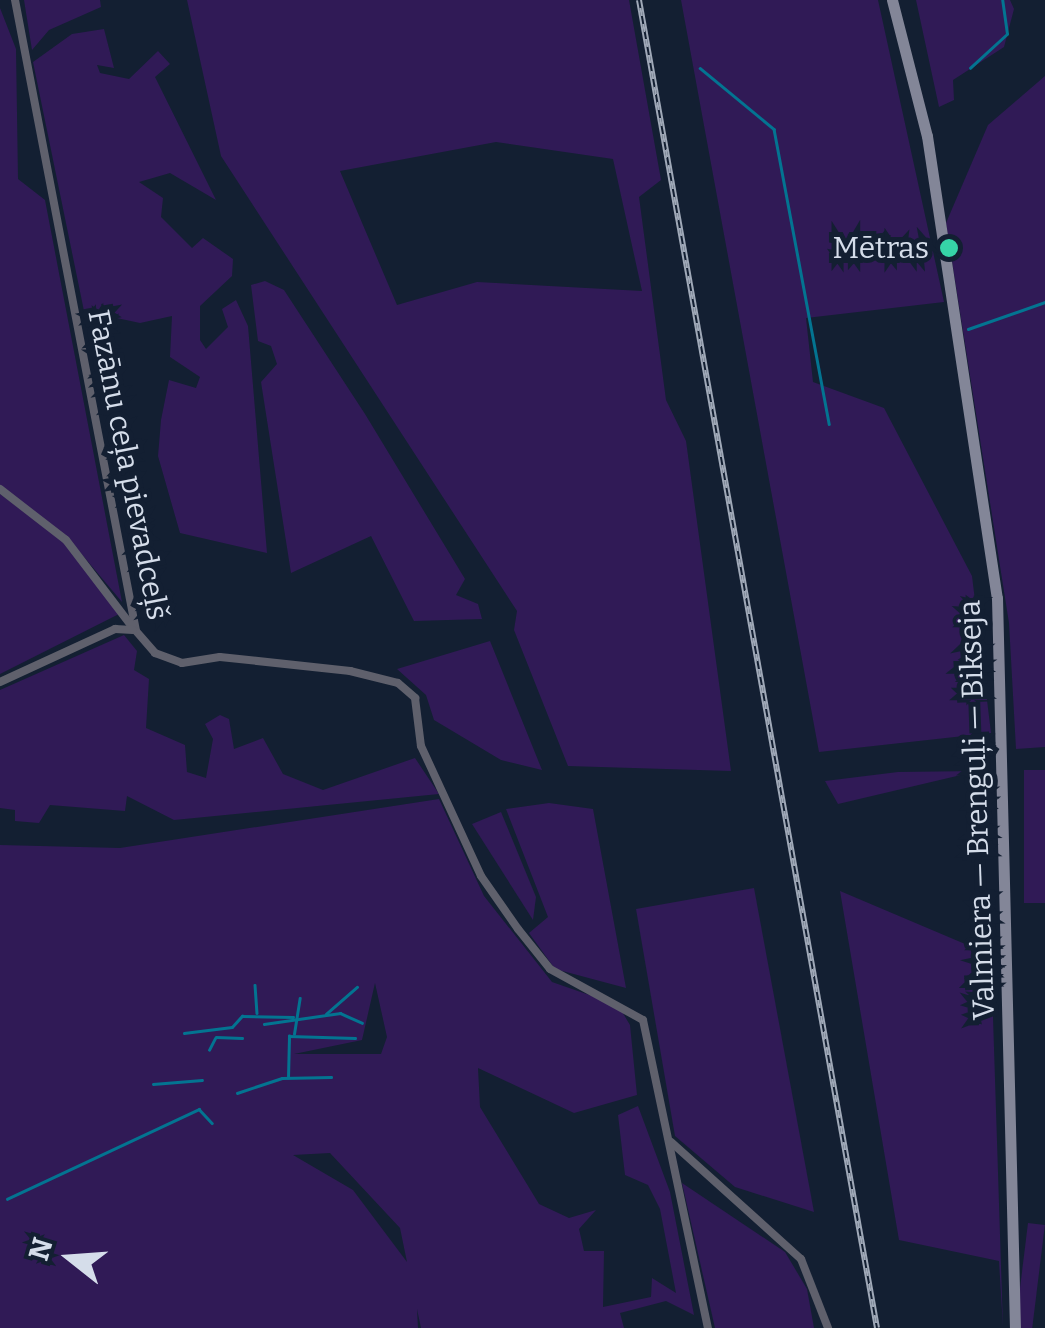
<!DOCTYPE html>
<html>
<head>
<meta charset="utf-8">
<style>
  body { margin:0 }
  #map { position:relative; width:1045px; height:1328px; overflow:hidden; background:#131f32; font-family:Bitter,serif }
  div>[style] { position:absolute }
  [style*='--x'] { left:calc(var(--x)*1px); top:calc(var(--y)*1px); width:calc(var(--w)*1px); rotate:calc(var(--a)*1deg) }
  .green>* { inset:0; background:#301a56; transform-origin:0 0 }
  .stream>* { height:2.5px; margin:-1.25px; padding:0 1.25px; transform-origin:1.25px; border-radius:1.25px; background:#037491 }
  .minor>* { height:8px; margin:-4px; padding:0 4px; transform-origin:4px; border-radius:4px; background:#5f606c }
  .secondary>* { height:11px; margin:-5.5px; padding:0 5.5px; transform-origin:5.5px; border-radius:5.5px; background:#838698 }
  .rail>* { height:6px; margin-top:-3px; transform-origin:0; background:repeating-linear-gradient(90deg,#131f32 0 8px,#a0a9b8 0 16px); box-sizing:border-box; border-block:2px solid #a0a9b8 }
  .dots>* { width:28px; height:28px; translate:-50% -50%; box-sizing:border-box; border:5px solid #131f32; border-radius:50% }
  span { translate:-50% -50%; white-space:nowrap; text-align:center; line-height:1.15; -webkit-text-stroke:10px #131f32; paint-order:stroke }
  .poi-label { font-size:30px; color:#d5ddea }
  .right { translate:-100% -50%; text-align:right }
  .street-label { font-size:30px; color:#d5ddea }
  .north { position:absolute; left:20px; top:1208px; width:100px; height:100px; -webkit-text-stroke:8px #131f32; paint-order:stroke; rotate:287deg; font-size:28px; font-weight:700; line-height:40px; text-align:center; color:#d5ddea }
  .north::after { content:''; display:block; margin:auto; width:35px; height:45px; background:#d5ddea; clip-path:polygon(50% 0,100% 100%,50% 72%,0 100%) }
</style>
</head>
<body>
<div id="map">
  <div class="green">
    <div style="clip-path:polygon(24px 0,100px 0,101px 7px,49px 30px,32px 50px)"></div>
    <div style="clip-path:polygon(evenodd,187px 0,629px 0,661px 180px,639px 197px,666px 400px,686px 441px,731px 771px,568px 766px,514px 630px,517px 611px,221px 156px,187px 0,496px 142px,613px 159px,642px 291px,477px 282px,397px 305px,340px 171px,496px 142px)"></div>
    <div style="clip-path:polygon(681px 0,878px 0,944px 302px,806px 318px,813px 382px,884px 408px,972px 576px,991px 733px,819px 752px)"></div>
    <div style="clip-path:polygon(916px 0,1010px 0,1014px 9px,1004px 47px,953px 80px,954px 100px,939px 107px)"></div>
    <div style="clip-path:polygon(0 8px,16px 49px,18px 179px,45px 200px,122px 602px,68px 538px,0 485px)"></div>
    <div style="clip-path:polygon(104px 29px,114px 68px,97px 65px,100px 73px,129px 79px,158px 51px,170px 64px,155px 77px,216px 200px,170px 173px,139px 182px,163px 198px,161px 217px,192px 248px,203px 238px,233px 259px,232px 276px,200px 306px,200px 340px,206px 349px,228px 327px,222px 309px,236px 300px,248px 326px,267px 553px,180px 533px,158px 456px,161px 420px,169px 380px,196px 388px,200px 377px,170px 357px,172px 316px,140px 323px,84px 311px,33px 62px,72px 34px)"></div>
    <div style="clip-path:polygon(1045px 76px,1045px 747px,1016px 749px,1009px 623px,946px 223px,988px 125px)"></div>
    <div style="clip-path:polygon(265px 281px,284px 290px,365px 414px,465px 579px,456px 595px,478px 604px,482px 619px,414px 621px,371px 536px,291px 573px,261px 382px,277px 364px,271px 346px,258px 341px,251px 285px)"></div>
    <div style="clip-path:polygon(0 494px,66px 543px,121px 613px,0 674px)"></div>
    <div style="clip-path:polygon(124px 635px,137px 651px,134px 670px,149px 679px,146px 728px,185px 745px,187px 772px,206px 778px,213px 739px,205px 724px,220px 715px,229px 719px,234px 749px,263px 738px,283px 774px,323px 790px,415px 758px,439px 794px,174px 820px,127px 796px,125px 811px,50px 805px,39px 823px,15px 821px,15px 810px,0 808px,0 690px)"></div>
    <div style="clip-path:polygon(490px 641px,542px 770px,501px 760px,434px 720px,426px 695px,397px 669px)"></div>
    <div style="left:1045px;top:770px;width:133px;height:21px;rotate:90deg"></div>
    <div style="clip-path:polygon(978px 771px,838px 804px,825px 781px,898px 772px)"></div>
    <div style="clip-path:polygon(evenodd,439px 799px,484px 896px,552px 982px,618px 1005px,630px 1025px,637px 1095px,574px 1113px,478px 1068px,480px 1107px,539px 1204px,569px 1218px,596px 1210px,579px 1229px,584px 1251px,604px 1251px,603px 1307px,651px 1297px,652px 1278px,676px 1293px,660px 1209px,648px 1185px,625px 1175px,618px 1115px,638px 1106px,670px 1192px,694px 1315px,666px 1301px,620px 1313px,624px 1328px,421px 1328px,417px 1309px,418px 1328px,0 1328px,0 845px,120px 848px,439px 799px,375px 983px,387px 1037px,381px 1054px,294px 1054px,362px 1040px,375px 983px,439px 799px,330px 1153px,400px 1228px,407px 1262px,353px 1190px,293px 1155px,330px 1153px)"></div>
    <div style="clip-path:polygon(549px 803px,593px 809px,626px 988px,555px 969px,529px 933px,548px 917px,506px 809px)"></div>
    <div style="clip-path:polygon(501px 812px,536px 897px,533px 920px,472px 824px)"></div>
    <div style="clip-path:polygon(754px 888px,814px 1212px,735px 1187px,675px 1136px,636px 909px)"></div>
    <div style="clip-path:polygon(840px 891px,991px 955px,1003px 1328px,999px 1261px,899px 1240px)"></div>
    <div style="clip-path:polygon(682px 1183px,785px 1252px,807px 1289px,814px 1328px,715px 1328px)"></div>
    <div style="left:1028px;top:1223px;width:17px;height:105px;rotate:7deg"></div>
  </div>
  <div class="stream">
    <div style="--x:700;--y:68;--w:96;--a:39.5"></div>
    <div style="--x:774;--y:129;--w:300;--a:79.4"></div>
    <div style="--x:970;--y:68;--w:50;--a:-42.6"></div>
    <div style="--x:1007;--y:34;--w:34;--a:-98"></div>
    <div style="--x:968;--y:329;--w:82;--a:-19.3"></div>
    <div style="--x:255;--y:985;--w:28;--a:86"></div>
    <div style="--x:326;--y:1014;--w:41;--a:-41.1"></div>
    <div style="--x:264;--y:1024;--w:77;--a:-8.2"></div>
    <div style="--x:340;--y:1013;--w:24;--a:24"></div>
    <div style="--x:184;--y:1033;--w:48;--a:-7.1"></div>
    <div style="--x:232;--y:1027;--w:15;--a:-48"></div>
    <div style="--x:242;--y:1016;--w:51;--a:1.1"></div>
    <div style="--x:294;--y:1034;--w:36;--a:-81"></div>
    <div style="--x:216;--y:1037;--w:26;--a:2"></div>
    <div style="--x:209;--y:1050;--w:13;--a:-63"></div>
    <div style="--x:288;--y:1078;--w:42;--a:-88.6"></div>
    <div style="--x:289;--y:1036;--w:66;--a:1.7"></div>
    <div style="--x:153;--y:1084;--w:49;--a:-4.7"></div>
    <div style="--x:237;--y:1093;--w:47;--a:-18.4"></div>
    <div style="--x:282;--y:1078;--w:49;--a:-1.2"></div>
    <div style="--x:7;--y:1199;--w:212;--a:-25.1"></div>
    <div style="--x:199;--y:1109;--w:19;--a:47"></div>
  </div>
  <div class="minor">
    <div style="--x:15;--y:0;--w:642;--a:79.14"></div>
    <div style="--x:136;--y:631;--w:29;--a:49"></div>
    <div style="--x:155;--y:653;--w:29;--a:20"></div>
    <div style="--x:182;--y:663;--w:38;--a:-9"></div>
    <div style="--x:220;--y:657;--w:131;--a:6.1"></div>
    <div style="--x:350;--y:671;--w:49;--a:14"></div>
    <div style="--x:398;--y:683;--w:23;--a:41"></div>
    <div style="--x:415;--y:698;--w:48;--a:82.9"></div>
    <div style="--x:421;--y:746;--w:143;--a:65.2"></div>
    <div style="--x:481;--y:876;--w:65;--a:55.1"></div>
    <div style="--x:518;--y:929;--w:51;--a:51.3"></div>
    <div style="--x:550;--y:969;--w:106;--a:28.7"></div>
    <div style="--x:643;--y:1020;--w:315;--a:78.1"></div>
    <div style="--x:0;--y:489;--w:83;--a:37.7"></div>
    <div style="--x:66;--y:540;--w:111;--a:52.7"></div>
    <div style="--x:0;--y:682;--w:127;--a:-24.7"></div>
    <div style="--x:115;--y:629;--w:18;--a:3"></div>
    <div style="--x:671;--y:1142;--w:175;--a:42"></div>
    <div style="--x:801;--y:1259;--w:74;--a:68.6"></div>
  </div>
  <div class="secondary">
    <div style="--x:892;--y:0;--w:140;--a:75.6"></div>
    <div style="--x:927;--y:136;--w:467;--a:81.4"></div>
    <div style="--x:997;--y:598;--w:730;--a:88.59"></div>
  </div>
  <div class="rail">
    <div style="--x:639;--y:0;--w:1349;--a:79.84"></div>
  </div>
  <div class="dots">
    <div style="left:949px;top:248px;background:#36d4a7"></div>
  </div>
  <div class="poi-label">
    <span class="right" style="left:929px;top:248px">Mētras</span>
  </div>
  <div class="street-label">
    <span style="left:128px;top:465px;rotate:79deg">Fazānu ceļa pievadceļš</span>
    <span style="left:977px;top:810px;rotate:-92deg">Valmiera — Brenguļi — Bikseja</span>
  </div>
  <div class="north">N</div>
</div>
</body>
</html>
